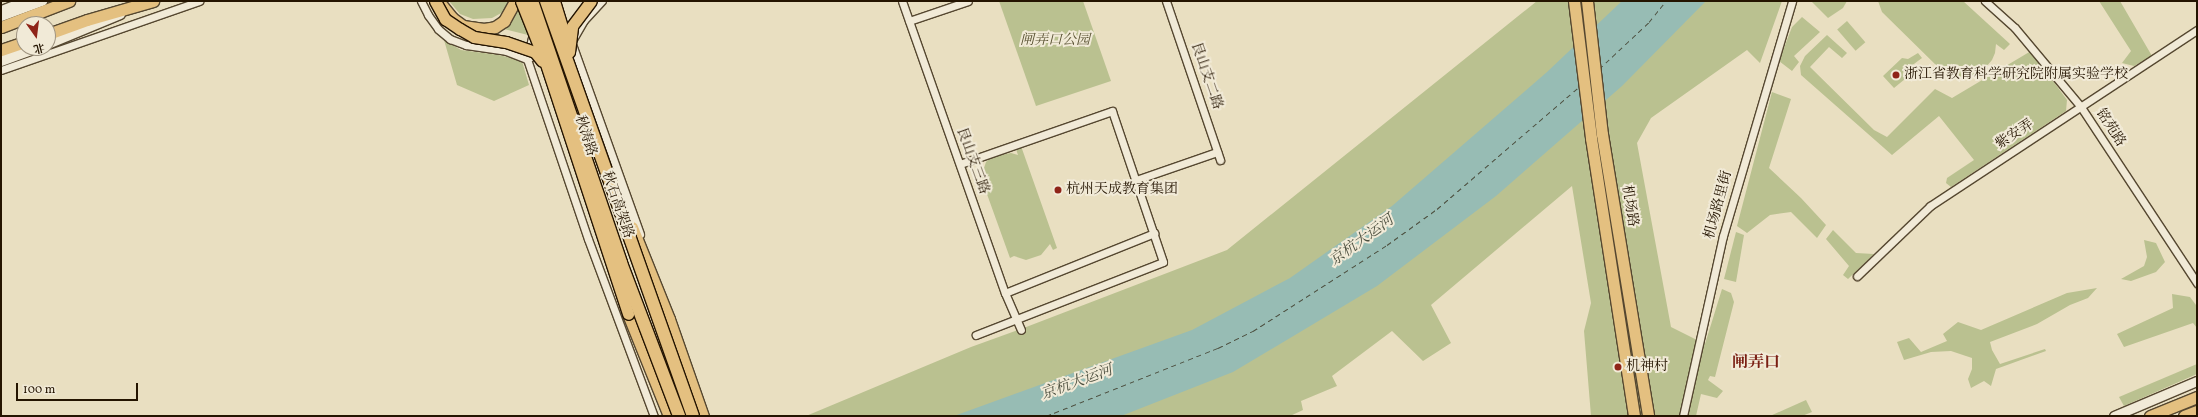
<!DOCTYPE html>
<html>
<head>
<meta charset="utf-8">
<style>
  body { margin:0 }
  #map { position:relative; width:2198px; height:417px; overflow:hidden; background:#e9dfc1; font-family:Vollkorn,"Noto Serif SC",serif }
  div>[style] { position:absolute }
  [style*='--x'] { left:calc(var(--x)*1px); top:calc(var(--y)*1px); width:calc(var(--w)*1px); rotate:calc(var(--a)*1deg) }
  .green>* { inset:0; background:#bac190; transform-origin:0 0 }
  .water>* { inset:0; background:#97bcb4 }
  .ferry>* { height:1px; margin-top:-0.5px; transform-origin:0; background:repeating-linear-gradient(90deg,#4c4f3f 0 5px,transparent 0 9px) }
  .roads { filter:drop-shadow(1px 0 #554730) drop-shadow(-1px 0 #554730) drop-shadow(0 1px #554730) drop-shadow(0 -1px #554730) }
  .minor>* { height:7px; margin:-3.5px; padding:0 3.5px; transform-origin:3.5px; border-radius:3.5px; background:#f1ead7 }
  .tertiary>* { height:9px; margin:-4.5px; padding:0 4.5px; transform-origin:4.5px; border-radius:4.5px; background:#f1ead7 }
  .secondary>* { height:10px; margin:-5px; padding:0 5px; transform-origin:5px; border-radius:5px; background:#f1ead7 }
  .primary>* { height:11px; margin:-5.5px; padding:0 5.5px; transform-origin:5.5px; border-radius:5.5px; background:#e4c080 }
  .bridges { filter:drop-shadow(1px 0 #241400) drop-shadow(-1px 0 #241400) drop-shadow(0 1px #241400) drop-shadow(0 -1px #241400) }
  .primary-bridge>* { height:11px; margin:-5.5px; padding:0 5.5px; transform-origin:5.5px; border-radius:5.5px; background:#e4c080 }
  .trunk-bridge>* { height:12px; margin:-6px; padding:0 6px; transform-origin:6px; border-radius:6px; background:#e4c080 }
  .dots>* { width:11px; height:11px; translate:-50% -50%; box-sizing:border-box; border:2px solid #f1ead7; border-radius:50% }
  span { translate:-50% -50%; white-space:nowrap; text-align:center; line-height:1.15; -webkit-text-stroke:4px #f1ead7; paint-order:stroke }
  .park-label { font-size:14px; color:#585132; font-style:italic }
  .poi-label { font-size:14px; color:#241400 }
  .left { translate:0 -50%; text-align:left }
  .street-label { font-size:14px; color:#241400 }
  .water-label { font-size:15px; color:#4c4f3f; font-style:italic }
  .quarter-label { font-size:16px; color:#7a1f14; font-weight:700 }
  .frame { position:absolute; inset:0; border:2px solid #241400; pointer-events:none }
  .north { position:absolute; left:16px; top:16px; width:40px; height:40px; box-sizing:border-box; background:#f1ead7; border:1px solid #9f9481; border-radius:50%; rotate:166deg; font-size:11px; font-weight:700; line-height:16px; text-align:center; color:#241400 }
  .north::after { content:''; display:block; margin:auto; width:14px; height:18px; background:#8f2418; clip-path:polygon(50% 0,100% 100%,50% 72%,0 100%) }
  .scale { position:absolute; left:16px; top:383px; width:122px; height:18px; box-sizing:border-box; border:2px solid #241400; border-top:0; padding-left:5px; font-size:12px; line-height:14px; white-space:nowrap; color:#241400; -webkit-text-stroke:3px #f1ead7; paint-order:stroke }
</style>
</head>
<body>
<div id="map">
  <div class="green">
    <div style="clip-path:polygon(449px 1px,512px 1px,505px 11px,492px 18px,473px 19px,460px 14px)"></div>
    <div style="clip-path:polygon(999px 1px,1083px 1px,1111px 81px,1036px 106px)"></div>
    <div style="clip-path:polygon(1537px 1px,1782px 1px,1760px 63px,1747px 50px,1651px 118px,1637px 143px,1671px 327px,1705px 344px,1722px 289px,1731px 293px,1734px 302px,1715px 377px,1710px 376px,1708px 380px,1723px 391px,1717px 398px,1701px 394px,1696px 416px,1591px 416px,1584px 331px,1591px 303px,1572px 186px,1431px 305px,1451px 343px,1423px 361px,1392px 331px,1332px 376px,1337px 386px,1301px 401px,1303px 410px,1290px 416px,806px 416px,971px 347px,1021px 329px,1227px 250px)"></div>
    <div style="clip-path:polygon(1811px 1px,1847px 1px,1843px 8px,1828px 18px)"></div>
    <div style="clip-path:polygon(1878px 1px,1963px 1px,2010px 44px,2004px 50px,1996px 44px,1995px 53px,1992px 60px,1986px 67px,1972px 77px,1959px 77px,1948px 74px,1940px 69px,1882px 12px)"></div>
    <div style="clip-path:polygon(2099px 1px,2120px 1px,2152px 56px,2134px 66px,2122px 63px,2131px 51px)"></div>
    <div style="clip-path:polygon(520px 7px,528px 35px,500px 28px,514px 18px)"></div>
    <div style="clip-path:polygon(1802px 17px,1820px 32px,1794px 56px,1799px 62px,1792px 71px,1779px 61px,1792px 27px)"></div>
    <div style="left:1847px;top:21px;width:28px;height:13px;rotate:49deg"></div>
    <div style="clip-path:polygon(1827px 35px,1847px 53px,1842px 58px,1829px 47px,1810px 67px,1874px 130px,1887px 137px,1935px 89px,1952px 98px,2031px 51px,2067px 100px,2066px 111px,1951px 187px,1946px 183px,1947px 178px,1974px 160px,1939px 116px,1892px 155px,1801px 75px,1800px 66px,1805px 56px)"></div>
    <div style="clip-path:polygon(444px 40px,461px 50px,499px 55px,522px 61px,529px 85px,494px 101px,457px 85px)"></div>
    <div style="clip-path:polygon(1918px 53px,1922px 58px,1903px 72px,1905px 79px,1894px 88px,1883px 76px,1902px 58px,1908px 59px)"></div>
    <div style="clip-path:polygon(1772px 92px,1791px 99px,1769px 168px,1801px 198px,1826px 225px,1817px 238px,1791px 212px,1770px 215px,1747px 233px,1737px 226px)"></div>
    <div style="clip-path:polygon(1021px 146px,1057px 248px,1053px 250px,1050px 244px,1041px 255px,1026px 260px,1014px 256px,1010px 258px,979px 172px,983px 171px,986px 162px,991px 157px,1011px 153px,1018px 155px,1016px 149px)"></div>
    <div style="clip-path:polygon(1833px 230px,1856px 253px,1874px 254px,1848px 279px,1843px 275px,1849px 266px,1826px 239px)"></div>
    <div style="clip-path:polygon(1736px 232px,1744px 235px,1736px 282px,1724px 279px)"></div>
    <div style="clip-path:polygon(2144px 240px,2156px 243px,2165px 262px,2156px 272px,2131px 281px,2121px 279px,2144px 266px,2147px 257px)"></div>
    <div style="clip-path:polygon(2097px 288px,2088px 298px,2070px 305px,2037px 324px,1990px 342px,1992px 350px,2000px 364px,2045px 349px,2046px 351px,1996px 369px,1991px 386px,1984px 381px,1971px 388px,1968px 379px,1972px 369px,1972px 358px,1951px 351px,1931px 352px,1904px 360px,1897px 342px,1909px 338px,1921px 352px,1947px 341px,1943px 334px,1958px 322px,1981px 330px,2067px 293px)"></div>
    <div style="clip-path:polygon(2172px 294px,2190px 297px,2196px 305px,2197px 328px,2193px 323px,2124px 347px,2117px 334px,2173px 308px)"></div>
    <div style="clip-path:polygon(2197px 364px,2197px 374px,2124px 406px,2119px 397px)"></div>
    <div style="clip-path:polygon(1806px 400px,1812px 412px,1802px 416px,1770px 416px)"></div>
  </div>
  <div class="water">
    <div style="clip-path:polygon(1622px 1px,1706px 1px,1622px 86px,1496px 196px,1377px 286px,1233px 372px,1121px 416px,954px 416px,1192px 330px,1290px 278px,1392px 206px,1547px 72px)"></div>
  </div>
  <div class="ferry">
    <div style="--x:1599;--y:69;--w:69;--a:-43.2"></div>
    <div style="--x:1649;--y:22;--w:27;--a:-51"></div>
    <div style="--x:1046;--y:416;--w:185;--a:-21.6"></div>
    <div style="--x:1218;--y:348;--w:39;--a:-26"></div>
    <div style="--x:1253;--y:331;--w:159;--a:-32.7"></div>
    <div style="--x:1387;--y:245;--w:62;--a:-35.8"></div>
    <div style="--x:1437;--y:209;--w:187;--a:-40.7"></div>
  </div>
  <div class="roads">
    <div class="minor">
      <div style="--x:421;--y:1;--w:16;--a:63"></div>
      <div style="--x:428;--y:15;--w:17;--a:54"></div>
      <div style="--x:438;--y:29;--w:16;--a:40"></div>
      <div style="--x:450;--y:39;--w:17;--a:21"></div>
      <div style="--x:466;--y:45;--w:40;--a:8.5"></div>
      <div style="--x:506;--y:51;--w:22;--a:21"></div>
      <div style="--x:527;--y:59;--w:4;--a:-27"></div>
      <div style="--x:902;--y:1;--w:310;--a:70.6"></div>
      <div style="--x:1005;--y:293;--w:40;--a:66.6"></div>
      <div style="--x:1166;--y:1;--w:168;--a:71.2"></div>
      <div style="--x:1985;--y:1;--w:40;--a:42"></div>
      <div style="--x:2015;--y:28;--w:103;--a:50.1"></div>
      <div style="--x:2081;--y:107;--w:211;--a:56.6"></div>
      <div style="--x:1;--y:9;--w:22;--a:-21"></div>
      <div style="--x:909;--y:21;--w:62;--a:-18.7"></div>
      <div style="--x:533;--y:33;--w:27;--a:103"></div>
      <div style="--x:527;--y:59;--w:190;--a:71.3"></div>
      <div style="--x:588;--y:239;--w:189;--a:69.6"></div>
      <div style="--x:573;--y:39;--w:22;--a:-60"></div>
      <div style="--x:584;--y:20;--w:26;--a:-47"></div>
      <div style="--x:572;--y:44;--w:202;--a:70.3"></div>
      <div style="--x:1;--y:70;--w:210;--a:-19.2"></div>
      <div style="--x:960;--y:164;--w:161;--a:-19.2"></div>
      <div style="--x:1112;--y:111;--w:159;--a:71.3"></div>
      <div style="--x:1163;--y:262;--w:201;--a:158.7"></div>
      <div style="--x:1136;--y:180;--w:86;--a:-19.1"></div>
      <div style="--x:1857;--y:276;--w:101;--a:-43.8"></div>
      <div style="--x:1930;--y:206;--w:320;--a:-33.4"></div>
      <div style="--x:1005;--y:293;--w:161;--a:-21.9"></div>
      <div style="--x:1683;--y:416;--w:184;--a:-77.5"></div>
      <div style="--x:1723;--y:236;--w:245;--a:-73.6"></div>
    </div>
    <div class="tertiary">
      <div style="--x:2114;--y:416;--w:90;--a:-22.9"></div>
    </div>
    <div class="secondary">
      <div style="--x:1;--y:16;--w:44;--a:-20.1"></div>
      <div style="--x:48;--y:44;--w:78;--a:-22.6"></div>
      <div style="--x:1;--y:61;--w:38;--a:-20"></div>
    </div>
    <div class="primary">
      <div style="--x:1574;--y:1;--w:138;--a:82.9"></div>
      <div style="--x:1591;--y:138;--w:281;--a:81.2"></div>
      <div style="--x:1587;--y:1;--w:134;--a:83.6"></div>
      <div style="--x:1602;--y:134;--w:286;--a:80.7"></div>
      <div style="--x:440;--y:3;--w:19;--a:51"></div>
      <div style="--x:452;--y:18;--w:14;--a:36"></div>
      <div style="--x:463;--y:26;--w:21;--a:8"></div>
      <div style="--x:484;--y:29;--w:11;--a:-10"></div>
      <div style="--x:495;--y:27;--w:11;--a:-34"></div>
      <div style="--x:504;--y:21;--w:23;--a:-61"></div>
      <div style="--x:1;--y:27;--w:73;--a:-20.9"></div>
      <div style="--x:48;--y:34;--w:41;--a:-19.7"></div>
      <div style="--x:87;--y:20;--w:69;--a:-16.1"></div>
      <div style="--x:1;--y:50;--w:24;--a:-19"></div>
      <div style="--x:632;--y:227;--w:99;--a:68.1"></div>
      <div style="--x:669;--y:319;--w:103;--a:70.7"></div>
      <div style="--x:628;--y:314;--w:110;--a:68.1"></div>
      <div style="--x:2150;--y:416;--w:51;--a:-22"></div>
      <div style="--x:2184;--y:416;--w:14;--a:-21"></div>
    </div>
  </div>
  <div class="bridges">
    <div class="primary-bridge">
      <div style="--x:435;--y:1;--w:21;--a:61"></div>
      <div style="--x:445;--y:19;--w:18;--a:34"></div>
      <div style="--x:460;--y:29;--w:16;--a:30"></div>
      <div style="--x:474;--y:37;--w:32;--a:9"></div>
      <div style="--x:506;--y:42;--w:31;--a:19"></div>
      <div style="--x:535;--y:52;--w:11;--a:52"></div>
      <div style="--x:521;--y:1;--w:65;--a:68.2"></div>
      <div style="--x:545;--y:61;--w:266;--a:71.8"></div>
      <div style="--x:554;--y:1;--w:44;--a:72.8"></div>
      <div style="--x:569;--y:52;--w:26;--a:-83"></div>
      <div style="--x:572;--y:26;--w:31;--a:-53"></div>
    </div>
    <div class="trunk-bridge">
      <div style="--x:532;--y:1;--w:277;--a:71.2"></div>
      <div style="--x:621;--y:263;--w:164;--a:69.2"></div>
      <div style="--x:546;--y:1;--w:440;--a:70.5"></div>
    </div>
  </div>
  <div class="dots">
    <div style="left:1896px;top:75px;background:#8f2418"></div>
    <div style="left:1058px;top:190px;background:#8f2418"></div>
    <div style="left:1618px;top:367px;background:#8f2418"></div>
  </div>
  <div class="park-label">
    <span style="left:1055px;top:41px">闸弄口公园</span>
  </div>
  <div class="poi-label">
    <span class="left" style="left:1904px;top:75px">浙江省教育科学研究院附属实验学校</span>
    <span class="left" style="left:1066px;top:190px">杭州天成教育集团</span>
    <span class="left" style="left:1626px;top:367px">机神村</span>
  </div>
  <div class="street-label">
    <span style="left:1206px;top:76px;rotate:71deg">艮山支二路</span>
    <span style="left:2110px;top:128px;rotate:57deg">铭苑路</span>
    <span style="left:2015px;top:135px;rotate:-33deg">紫安弄</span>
    <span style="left:585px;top:136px;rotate:72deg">秋涛路</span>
    <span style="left:972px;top:161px;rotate:70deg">艮山支三路</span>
    <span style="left:617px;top:205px;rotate:71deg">秋石高架路</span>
    <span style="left:1719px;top:205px;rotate:-75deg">机场路里街</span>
    <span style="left:1629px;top:206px;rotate:81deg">机场路</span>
  </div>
  <div class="water-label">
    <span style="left:1362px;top:241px;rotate:-36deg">京杭大运河</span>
    <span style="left:1077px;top:383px;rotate:-20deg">京杭大运河</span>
  </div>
  <div class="quarter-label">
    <span style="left:1756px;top:363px">闸弄口</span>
  </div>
  <div class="frame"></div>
  <div class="north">北</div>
  <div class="scale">100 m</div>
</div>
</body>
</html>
